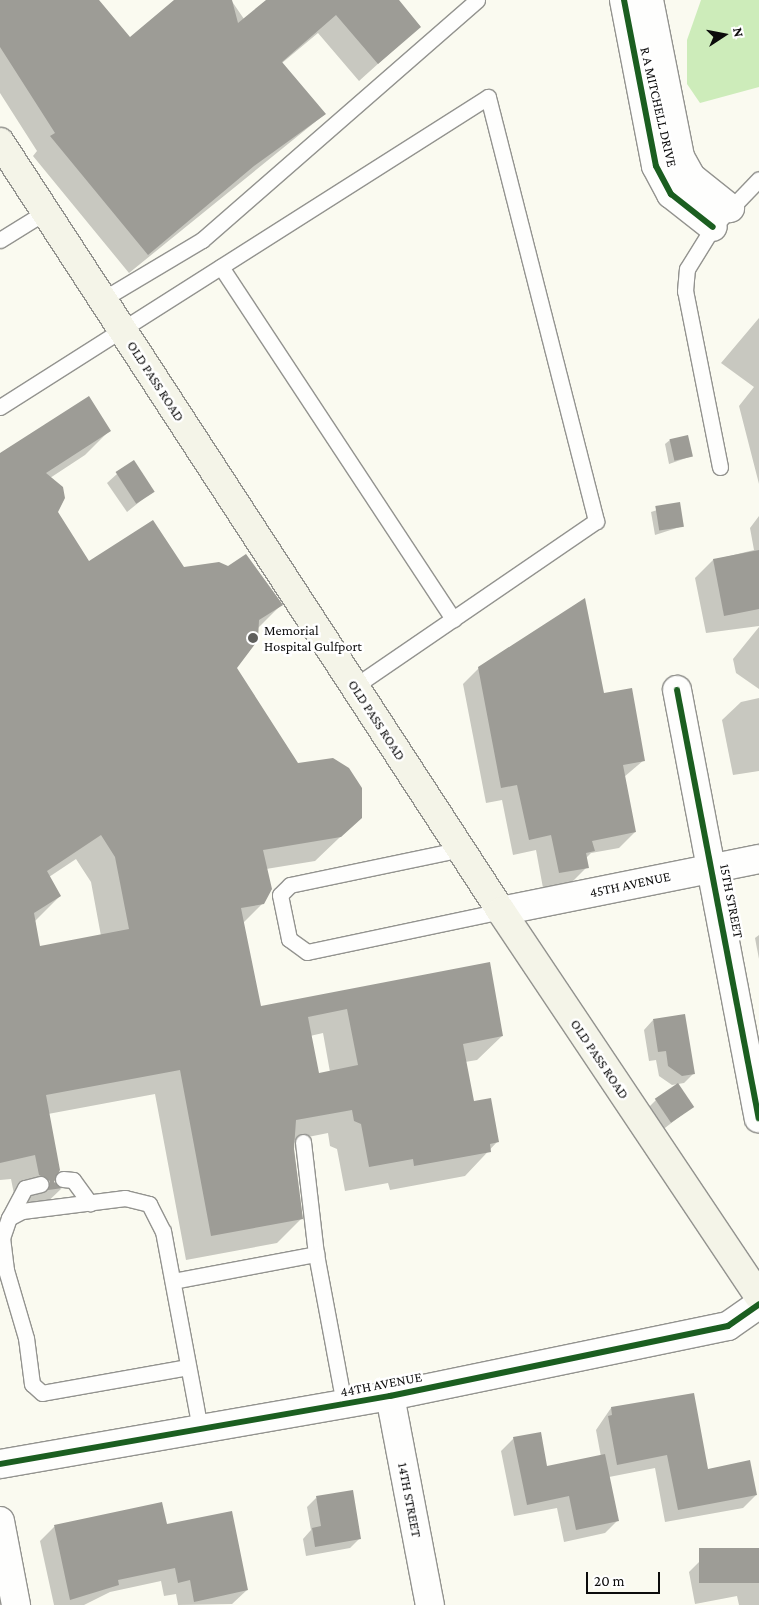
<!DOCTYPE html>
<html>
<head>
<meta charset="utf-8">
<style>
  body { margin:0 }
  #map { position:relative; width:759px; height:1605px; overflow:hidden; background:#fafaf0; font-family:"Crimson Pro",serif }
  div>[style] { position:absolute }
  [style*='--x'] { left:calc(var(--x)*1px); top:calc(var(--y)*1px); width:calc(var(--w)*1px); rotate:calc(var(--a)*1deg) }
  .forest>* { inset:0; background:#cdecba }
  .shadow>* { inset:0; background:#0003 }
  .building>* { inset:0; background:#9d9c96; transform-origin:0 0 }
  .roads { filter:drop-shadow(1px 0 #93938f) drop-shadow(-1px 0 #93938f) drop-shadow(0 1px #93938f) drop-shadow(0 -1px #93938f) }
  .lane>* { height:15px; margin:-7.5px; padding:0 7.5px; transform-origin:7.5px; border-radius:7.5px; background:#fefefd }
  .street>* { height:28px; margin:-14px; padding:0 14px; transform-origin:14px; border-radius:14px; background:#fefefd }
  .secondary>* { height:28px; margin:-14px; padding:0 14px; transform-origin:14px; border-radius:14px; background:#f4f4e8 }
  .cycleway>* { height:6px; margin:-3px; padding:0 3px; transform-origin:3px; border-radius:3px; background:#1b5e20 }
  .dots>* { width:14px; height:14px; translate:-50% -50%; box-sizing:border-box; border:2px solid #fff; border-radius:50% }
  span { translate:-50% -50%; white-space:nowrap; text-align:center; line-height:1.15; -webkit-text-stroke:5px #fff; paint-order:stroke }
  .street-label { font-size:14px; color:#0c0c0c }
  .poi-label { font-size:14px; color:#0c0c0c }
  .left { translate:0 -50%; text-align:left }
  .north { position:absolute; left:699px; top:10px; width:50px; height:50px; -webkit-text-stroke:4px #fff; paint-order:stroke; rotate:79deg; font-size:14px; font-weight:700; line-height:20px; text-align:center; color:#0c0c0c }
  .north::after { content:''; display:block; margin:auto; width:18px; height:22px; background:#0c0c0c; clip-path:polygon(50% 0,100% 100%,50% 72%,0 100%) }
  .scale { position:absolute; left:586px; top:1572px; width:74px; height:22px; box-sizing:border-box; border:2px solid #0c0c0c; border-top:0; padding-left:6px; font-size:15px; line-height:18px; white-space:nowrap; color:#0c0c0c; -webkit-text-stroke:4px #fff; paint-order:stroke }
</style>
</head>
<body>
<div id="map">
  <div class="forest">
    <div style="clip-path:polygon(701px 0,759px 0,759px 87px,700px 103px,687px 84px,687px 40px)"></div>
  </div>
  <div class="shadow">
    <div style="clip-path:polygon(0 0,98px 0,130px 39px,176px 0,231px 0,244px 19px,268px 0,397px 0,420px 26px,359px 81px,318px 33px,282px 63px,325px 114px,129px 273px,33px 156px,37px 151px,0 93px)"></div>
    <div style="clip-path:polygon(759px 318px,759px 484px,739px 406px,754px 387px,721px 363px)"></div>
    <div style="clip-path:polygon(evenodd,109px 431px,85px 455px,50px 478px,56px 512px,89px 563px,183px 569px,281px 605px,257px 629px,235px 668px,297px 765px,360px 818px,315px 861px,266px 869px,263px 903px,243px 923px,260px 1007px,489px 964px,502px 1036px,477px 1060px,465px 1062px,473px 1102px,497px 1142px,465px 1176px,390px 1190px,388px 1183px,345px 1191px,337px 1149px,330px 1146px,328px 1133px,293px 1140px,301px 1219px,277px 1243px,186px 1260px,155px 1094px,48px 1114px,53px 1183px,61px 1189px,37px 1212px,15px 1199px,11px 1179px,0 1180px,0 455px,109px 431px,76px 859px,91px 882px,101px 936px,39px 948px,35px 921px,60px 896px,49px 877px,76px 859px,109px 431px,323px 1033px,330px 1072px,318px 1074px,310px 1036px,323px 1033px)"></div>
    <div style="clip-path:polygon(670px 440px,692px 456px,669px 464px,665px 444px)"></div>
    <div style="clip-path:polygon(117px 474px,153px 491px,127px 512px,107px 483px)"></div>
    <div style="clip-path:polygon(679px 503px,683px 526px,655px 535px,651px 512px)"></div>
    <div style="clip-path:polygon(759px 516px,759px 626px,706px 633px,695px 578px,713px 560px,754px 550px,750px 528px)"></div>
    <div style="clip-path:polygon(759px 627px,759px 689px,736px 673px,733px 659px)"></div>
    <div style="clip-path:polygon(479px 668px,603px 695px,644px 760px,624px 777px,635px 832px,619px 848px,591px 853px,586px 858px,587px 867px,571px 883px,543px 888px,536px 850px,513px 855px,502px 800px,486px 803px,463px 684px)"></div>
    <div style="clip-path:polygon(759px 698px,759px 771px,733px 775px,722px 720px,741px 702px)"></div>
    <div style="clip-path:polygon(759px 935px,759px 959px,755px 938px)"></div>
    <div style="clip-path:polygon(653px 1020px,694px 1073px,684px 1083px,672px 1085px,659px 1076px,656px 1060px,649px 1061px,644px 1030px)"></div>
    <div style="clip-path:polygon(656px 1100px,692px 1107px,661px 1131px,646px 1110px)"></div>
    <div style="clip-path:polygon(611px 1408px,707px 1470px,756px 1495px,743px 1508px,665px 1522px,655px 1468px,609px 1477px,617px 1521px,605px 1533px,564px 1542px,557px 1508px,514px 1516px,501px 1451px,514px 1438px,546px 1468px,601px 1457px,596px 1430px)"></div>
    <div style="clip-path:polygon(316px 1498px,360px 1538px,350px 1548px,306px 1556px,303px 1539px,311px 1530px,307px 1507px)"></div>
    <div style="clip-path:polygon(161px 1504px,166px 1526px,247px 1590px,232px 1604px,178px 1605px,176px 1594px,164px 1596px,161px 1581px,110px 1592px,84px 1605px,54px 1605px,40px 1541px,54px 1527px)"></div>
    <div style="clip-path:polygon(759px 1550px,759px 1605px,739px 1605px,737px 1596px,695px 1604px,689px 1572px,701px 1560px)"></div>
  </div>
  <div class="building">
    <div style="clip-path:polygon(0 0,99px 0,130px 37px,174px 0,232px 0,238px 23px,266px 0,399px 0,421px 27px,378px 64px,336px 15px,282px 62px,326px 114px,254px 166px,148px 255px,50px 136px,55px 133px,0 47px)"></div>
    <div style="clip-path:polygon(evenodd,89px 396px,111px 431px,46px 473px,63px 487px,65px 498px,58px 512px,89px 561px,153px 520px,184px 567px,219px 562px,228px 566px,246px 554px,283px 605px,259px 620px,258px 640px,237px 668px,298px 763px,333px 758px,349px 768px,362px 788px,362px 818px,341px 837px,263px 850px,272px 889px,264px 904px,241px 908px,261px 1006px,490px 962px,503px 1036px,463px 1044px,474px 1101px,491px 1098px,499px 1142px,490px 1144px,491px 1152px,414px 1166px,413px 1159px,369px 1167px,361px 1124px,354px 1121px,352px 1110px,296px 1120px,294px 1149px,303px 1219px,211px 1236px,180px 1070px,46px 1095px,60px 1170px,54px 1182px,63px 1188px,48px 1190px,50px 1181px,39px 1175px,35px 1155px,0 1163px,0 453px,89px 396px,101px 835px,115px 857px,129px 929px,40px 946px,34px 913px,61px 896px,47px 871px,101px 835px,89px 396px,347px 1009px,358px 1065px,319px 1073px,308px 1017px,347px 1009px)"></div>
    <div style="left:688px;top:435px;width:22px;height:19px;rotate:77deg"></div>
    <div style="left:134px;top:460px;width:38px;height:22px;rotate:57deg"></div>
    <div style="left:680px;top:502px;width:25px;height:25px;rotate:81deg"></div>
    <div style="clip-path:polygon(759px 550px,759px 609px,724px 616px,713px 559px)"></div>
    <div style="clip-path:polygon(585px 598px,604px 693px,632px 688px,645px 761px,623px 765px,636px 832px,592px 841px,595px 851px,586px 853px,589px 868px,559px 873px,551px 835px,529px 840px,517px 785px,501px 788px,478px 667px)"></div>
    <div style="clip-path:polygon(685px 1014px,695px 1074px,682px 1076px,668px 1066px,666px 1051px,658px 1052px,653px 1019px)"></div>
    <div style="left:678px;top:1083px;width:29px;height:28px;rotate:56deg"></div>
    <div style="clip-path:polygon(694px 1393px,708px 1469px,750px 1460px,757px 1495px,678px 1510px,667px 1455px,617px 1465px,608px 1416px,612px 1415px,611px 1407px)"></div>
    <div style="clip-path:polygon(541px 1432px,547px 1466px,605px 1454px,619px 1521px,576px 1530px,569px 1496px,527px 1505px,513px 1437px)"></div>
    <div style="clip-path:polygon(353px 1490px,361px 1539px,315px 1547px,312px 1528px,321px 1526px,316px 1496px)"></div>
    <div style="clip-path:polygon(162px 1502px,167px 1524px,232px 1511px,248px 1590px,194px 1602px,190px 1580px,178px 1583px,175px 1568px,118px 1580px,119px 1585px,70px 1600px,54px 1525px)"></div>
    <div style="left:759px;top:1548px;width:35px;height:60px;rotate:90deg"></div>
  </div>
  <div class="roads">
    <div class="lane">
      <div style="--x:0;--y:240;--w:53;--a:-31.9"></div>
      <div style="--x:221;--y:267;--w:422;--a:56.6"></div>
      <div style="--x:103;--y:299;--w:115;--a:-30.8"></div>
      <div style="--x:202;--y:240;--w:365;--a:-41.1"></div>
      <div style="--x:0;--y:407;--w:578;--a:-32.43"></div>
      <div style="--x:488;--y:97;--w:438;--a:75.7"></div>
      <div style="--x:596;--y:521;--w:292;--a:145.6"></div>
      <div style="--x:720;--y:467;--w:179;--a:-101.2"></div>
      <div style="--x:685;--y:291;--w:22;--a:-85"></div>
      <div style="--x:687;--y:269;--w:49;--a:-58.2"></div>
      <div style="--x:713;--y:227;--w:66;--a:-46.2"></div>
      <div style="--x:462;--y:849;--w:176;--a:168.2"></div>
      <div style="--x:290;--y:885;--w:14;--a:135"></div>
      <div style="--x:280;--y:895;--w:45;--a:78.4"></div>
      <div style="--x:289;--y:939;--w:22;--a:36"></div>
      <div style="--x:307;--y:952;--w:198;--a:-11.9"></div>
      <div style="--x:303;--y:1142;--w:113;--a:83.4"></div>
      <div style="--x:63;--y:1179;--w:10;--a:6"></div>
      <div style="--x:73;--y:1180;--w:29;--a:54"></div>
      <div style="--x:9;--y:1218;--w:34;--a:-62"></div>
      <div style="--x:25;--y:1188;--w:16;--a:-14"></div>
      <div style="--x:173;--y:1281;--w:146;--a:-10.7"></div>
      <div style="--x:316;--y:1254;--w:153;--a:79.4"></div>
      <div style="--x:188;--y:1367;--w:148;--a:169.9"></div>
      <div style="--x:42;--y:1393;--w:13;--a:-138"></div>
      <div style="--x:32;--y:1384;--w:46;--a:-97.4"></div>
      <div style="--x:26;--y:1338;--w:71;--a:-106.4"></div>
      <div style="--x:6;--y:1270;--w:32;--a:-97"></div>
      <div style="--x:2;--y:1238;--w:21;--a:-71"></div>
      <div style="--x:9;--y:1218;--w:15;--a:-28"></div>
      <div style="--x:22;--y:1211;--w:104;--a:-7.2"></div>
      <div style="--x:125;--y:1198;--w:25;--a:14"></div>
      <div style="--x:149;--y:1204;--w:30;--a:63"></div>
      <div style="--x:163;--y:1231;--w:201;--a:79.4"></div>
    </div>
    <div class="street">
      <div style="--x:624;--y:0;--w:169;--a:79.1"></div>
      <div style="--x:656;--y:166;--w:32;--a:62"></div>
      <div style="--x:671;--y:194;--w:53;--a:38.2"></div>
      <div style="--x:649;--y:0;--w:160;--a:78.8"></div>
      <div style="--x:680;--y:157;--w:23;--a:61"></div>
      <div style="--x:691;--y:177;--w:50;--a:38.5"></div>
      <div style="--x:677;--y:690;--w:436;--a:79.2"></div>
      <div style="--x:501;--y:911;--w:263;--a:-11.4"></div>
      <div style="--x:390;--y:1396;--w:213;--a:79.2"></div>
      <div style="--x:0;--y:1464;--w:396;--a:-9.9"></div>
      <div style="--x:390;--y:1396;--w:345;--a:-11.7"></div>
      <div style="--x:728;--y:1326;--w:38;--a:-35"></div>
      <div style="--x:0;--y:1521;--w:86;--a:79.2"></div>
    </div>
    <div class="secondary">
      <div style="--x:0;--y:142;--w:918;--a:56.92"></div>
      <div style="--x:501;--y:911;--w:463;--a:56.2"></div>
    </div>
  </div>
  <div class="cycleway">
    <div style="--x:624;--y:0;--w:169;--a:79.1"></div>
    <div style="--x:656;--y:166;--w:32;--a:62"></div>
    <div style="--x:671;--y:194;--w:53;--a:38.2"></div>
    <div style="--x:677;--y:690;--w:436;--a:79.2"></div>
    <div style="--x:0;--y:1464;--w:396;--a:-9.9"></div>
    <div style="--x:390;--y:1396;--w:345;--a:-11.7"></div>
    <div style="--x:728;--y:1326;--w:38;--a:-35"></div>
  </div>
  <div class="dots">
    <div style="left:253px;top:638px;background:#5f5f5c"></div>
  </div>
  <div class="street-label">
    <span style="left:659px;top:107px;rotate:77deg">R A MITCHELL DRIVE</span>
    <span style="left:156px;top:381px;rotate:57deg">OLD PASS ROAD</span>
    <span style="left:377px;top:720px;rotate:57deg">OLD PASS ROAD</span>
    <span style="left:630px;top:884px;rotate:-12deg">45TH AVENUE</span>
    <span style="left:732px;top:901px;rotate:79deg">15TH STREET</span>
    <span style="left:600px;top:1059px;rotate:56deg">OLD PASS ROAD</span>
    <span style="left:381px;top:1384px;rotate:-11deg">44TH AVENUE</span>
    <span style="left:410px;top:1500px;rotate:79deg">14TH STREET</span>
  </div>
  <div class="poi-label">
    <span class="left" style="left:264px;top:638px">Memorial<br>Hospital Gulfport</span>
  </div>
  <div class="north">N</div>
  <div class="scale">20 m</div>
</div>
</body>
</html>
